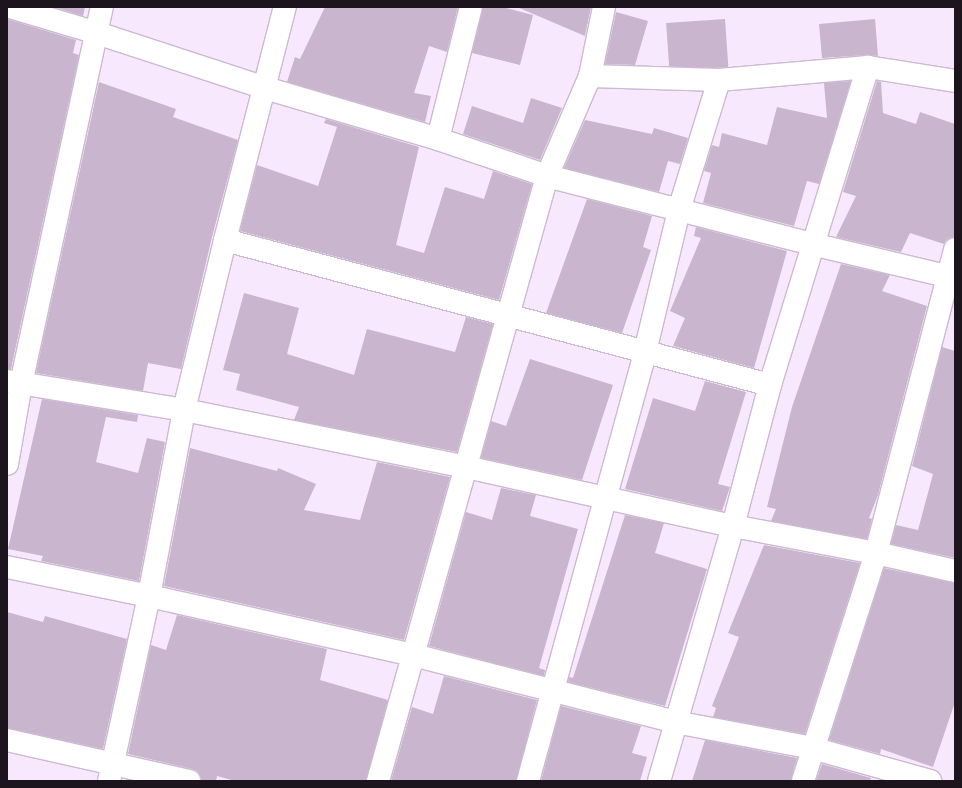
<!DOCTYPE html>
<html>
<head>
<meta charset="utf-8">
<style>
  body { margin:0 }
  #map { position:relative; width:962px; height:788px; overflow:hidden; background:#f8e8fd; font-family:"Crimson Pro",serif }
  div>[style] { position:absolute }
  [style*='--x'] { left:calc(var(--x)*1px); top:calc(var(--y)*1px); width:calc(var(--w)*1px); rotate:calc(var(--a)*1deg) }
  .building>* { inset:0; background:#c9b5ce; transform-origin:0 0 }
  .roads { filter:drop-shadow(1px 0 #ccb9d2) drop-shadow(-1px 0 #ccb9d2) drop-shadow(0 1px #ccb9d2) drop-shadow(0 -1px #ccb9d2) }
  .street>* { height:22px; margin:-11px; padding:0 11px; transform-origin:11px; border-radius:11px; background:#fff }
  span { translate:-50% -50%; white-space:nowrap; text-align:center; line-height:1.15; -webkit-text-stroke:3px #fff; paint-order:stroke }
  .frame { position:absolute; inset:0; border:8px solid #1c151e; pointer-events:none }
</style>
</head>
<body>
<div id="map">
  <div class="building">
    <div style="clip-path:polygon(54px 7px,85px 7px,83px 16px)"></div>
    <div style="clip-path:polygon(325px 7px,458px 7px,447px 52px,429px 46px,414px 93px,431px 96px,425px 122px,287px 82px,295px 57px,300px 59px)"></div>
    <div style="clip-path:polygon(483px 7px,502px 7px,533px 15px,520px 65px,472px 53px)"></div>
    <div style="clip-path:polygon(517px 7px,591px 7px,585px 36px)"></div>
    <div style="clip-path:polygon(616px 12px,648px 21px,635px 65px,605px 64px)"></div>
    <div style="clip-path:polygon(7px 19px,76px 40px,73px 53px,79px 55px,11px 369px,7px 369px)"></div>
    <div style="left:725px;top:19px;width:48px;height:59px;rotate:86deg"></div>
    <div style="clip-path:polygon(875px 19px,878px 56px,867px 55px,822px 58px,819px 24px)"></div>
    <div style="clip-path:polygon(851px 81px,819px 184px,807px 181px,794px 226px,703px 203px,711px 173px,704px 171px,712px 145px,719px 147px,722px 133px,767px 145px,777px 107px,827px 118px,824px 83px)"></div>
    <div style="clip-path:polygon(877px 81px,881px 82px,883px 113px,916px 124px,920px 112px,955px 124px,955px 237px,946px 240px,944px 244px,910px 233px,901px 252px,836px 237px,856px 196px,843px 192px)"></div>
    <div style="clip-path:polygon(99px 82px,176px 109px,173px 117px,238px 140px,212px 237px,181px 369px,148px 363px,143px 391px,36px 373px)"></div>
    <div style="clip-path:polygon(531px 98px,562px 108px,540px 160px,463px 134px,472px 106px,523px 123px)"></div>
    <div style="clip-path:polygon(326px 119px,419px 147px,396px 245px,424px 253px,445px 187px,484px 199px,493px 171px,532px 184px,499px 300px,240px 231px,257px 165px,318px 186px,337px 127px,324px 123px)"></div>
    <div style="clip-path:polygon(585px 120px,652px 134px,654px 128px,688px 138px,680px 164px,668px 161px,659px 192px,564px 168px)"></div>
    <div style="clip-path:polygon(587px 199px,652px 216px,643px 247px,651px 250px,622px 333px,546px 313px)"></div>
    <div style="clip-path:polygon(696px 227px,787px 251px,754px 368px,673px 346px,685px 318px,670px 311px,701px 238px,694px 236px)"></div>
    <div style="clip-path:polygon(841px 264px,890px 275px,882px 291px,927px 306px,878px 495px,869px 518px,872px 519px,867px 539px,771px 521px,776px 509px,767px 507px,792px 407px)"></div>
    <div style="clip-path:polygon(244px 293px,299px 308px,287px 354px,354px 375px,367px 329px,455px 352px,466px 317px,493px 324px,457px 452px,294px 420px,299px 407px,236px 390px,240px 374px,223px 370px)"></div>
    <div style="clip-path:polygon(942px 347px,955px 351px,955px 558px,891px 544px,896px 525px,918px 530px,933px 474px,912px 466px)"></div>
    <div style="clip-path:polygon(530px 359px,613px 385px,582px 480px,481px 458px,491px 421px,506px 426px)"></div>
    <div style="clip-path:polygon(705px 381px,746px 392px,718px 484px,730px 487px,722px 511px,625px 489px,653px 398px,695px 411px)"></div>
    <div style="clip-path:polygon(42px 399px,138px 415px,137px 422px,106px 417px,96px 462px,138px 473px,147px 438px,165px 442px,139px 581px,41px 561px,43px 556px,8px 549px)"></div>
    <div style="clip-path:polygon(190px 448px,277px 471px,278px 468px,316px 484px,304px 510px,360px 520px,377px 462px,450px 477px,404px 640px,164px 586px)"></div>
    <div style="clip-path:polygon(501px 488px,536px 495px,530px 516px,578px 529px,539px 668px,545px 670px,544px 676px,429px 646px,466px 512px,492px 520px)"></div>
    <div style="clip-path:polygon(625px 515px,664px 523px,655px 553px,707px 569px,665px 706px,568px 682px,569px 677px,573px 678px)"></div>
    <div style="clip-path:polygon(764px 545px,860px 563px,805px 734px,713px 717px,716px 708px,712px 706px,739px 637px,728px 633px)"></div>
    <div style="clip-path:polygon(884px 568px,955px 583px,955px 702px,933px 767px,881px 749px,880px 754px,829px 740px)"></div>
    <div style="clip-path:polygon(7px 612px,43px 622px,45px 616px,127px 639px,103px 749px,7px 728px)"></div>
    <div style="clip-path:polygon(177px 615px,327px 649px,320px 680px,388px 700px,366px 781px,235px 781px,217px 776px,216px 781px,202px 781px,198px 772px,192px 769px,128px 754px,151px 645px,166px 650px)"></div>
    <div style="clip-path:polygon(444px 676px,537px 700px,516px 781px,391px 781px,412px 707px,433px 714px)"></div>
    <div style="clip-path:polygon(561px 706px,641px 726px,632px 753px,647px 757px,640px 781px,541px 781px)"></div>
    <div style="clip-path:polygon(705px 740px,797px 758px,791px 781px,692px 781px)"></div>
    <div style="clip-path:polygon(822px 764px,871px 778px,870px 781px,816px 781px)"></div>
  </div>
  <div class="roads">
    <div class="street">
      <div style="--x:10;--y:7;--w:91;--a:16.6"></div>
      <div style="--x:97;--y:33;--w:177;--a:18.1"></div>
      <div style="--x:265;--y:88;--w:180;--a:16.4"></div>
      <div style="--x:438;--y:139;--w:115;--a:18.7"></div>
      <div style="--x:547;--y:176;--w:274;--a:14.4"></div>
      <div style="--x:812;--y:244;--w:147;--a:13.4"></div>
      <div style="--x:590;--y:76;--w:129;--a:1.8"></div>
      <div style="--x:719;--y:80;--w:150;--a:-5"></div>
      <div style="--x:868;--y:67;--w:88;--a:9.1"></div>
      <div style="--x:438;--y:139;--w:136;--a:-76"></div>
      <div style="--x:225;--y:240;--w:564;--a:14.9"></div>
      <div style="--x:7;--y:381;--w:179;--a:9.3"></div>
      <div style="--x:184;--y:410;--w:288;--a:11.4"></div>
      <div style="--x:466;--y:467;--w:273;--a:12.5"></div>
      <div style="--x:733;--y:526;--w:146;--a:10.7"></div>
      <div style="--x:876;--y:553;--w:81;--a:12.8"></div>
      <div style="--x:7;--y:464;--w:81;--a:-80.1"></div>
      <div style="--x:21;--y:384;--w:386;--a:-77.9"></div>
      <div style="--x:7;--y:567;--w:145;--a:11.5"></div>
      <div style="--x:149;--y:596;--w:271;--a:12.6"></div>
      <div style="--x:413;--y:655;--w:270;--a:14.3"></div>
      <div style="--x:675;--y:722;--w:139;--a:10.7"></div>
      <div style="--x:812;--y:748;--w:123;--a:15.6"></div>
      <div style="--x:7;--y:740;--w:187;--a:12.7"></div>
      <div style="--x:109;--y:781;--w:189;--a:-77.8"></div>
      <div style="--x:149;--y:596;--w:189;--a:-79.3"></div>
      <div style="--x:184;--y:410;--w:175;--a:-76.4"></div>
      <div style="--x:225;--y:240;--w:241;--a:-75.6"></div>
      <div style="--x:378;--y:781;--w:628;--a:-74.39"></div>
      <div style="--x:547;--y:176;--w:109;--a:-66.7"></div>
      <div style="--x:590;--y:76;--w:70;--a:-78.5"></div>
      <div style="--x:528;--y:781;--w:445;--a:-74.7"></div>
      <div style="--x:645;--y:352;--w:146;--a:-76.5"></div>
      <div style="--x:679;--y:210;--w:136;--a:-72.9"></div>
      <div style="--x:659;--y:781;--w:266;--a:-73.8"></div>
      <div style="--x:733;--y:526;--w:146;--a:-75.3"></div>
      <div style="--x:770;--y:385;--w:333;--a:-72.9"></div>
      <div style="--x:803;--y:781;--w:239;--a:-72.2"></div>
      <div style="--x:876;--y:553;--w:314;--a:-75.4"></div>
    </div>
  </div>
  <div class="frame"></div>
</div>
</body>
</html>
